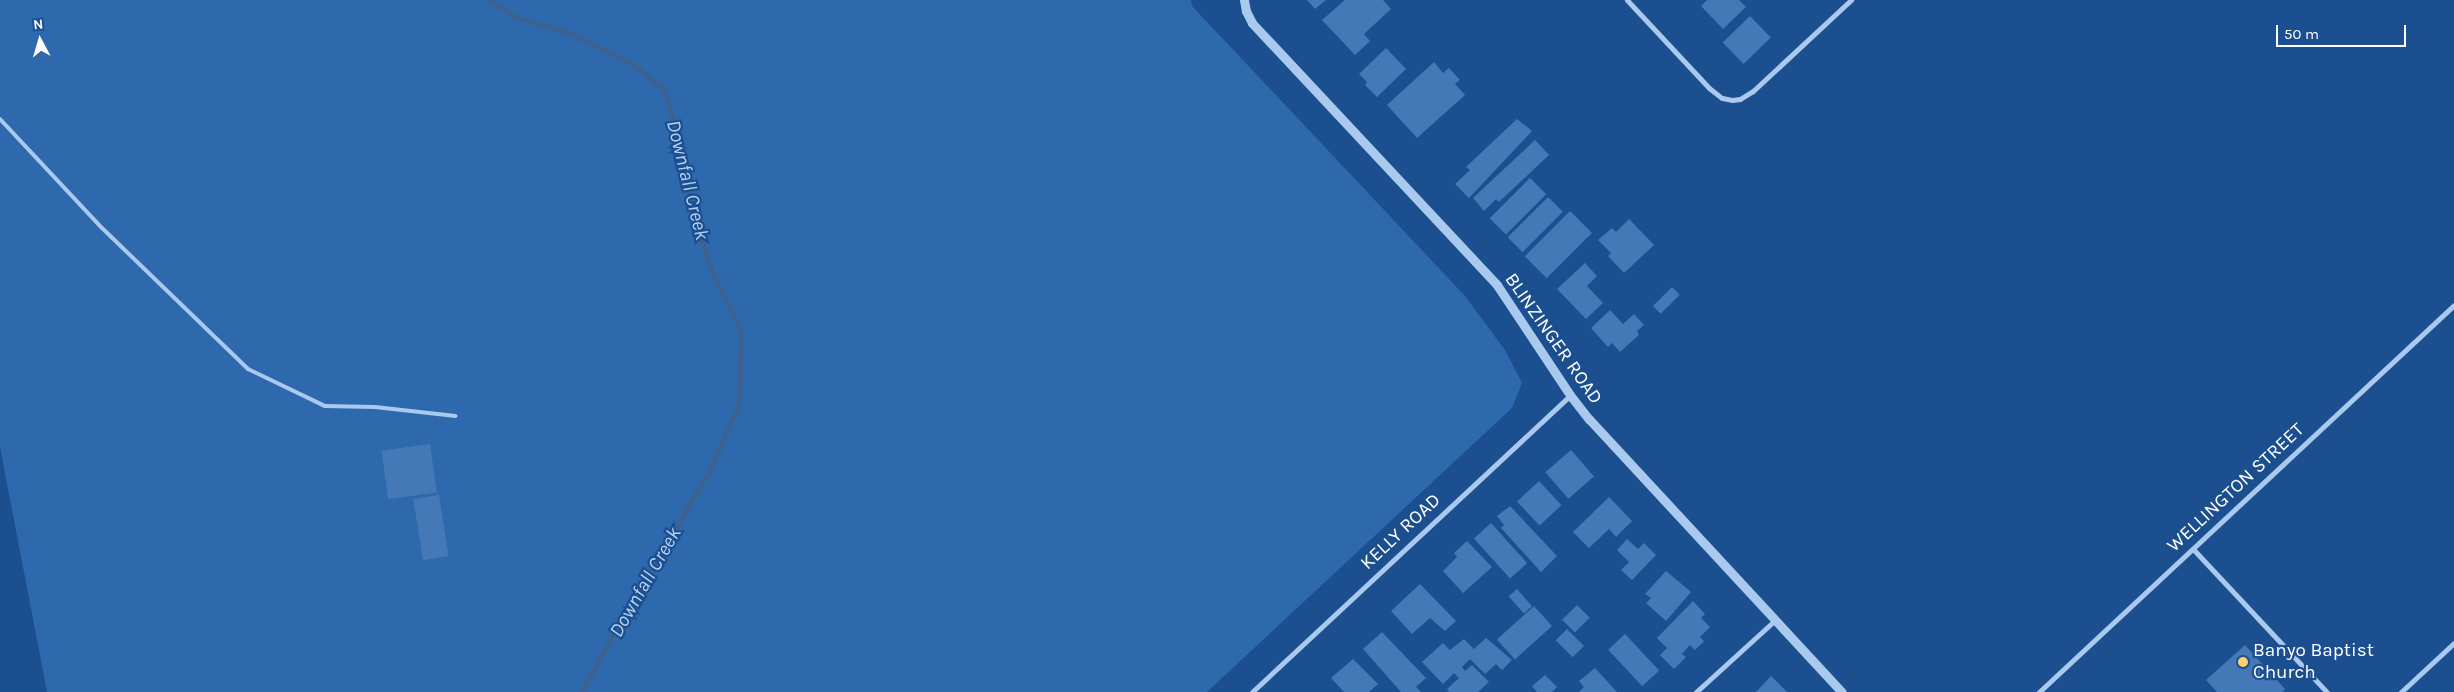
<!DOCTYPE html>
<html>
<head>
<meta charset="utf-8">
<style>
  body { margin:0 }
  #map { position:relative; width:2454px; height:692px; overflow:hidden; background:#1b4f8f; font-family:Karla,sans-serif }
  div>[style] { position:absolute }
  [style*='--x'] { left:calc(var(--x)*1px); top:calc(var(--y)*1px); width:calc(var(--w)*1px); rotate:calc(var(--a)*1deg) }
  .green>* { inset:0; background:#2e69ad }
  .stream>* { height:5px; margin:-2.5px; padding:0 2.5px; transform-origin:2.5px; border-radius:2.5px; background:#3c6290 }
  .building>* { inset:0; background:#4478b7; transform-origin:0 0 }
  .service>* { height:4px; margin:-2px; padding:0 2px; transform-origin:2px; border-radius:2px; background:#a9c9ee }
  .minor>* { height:5px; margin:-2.5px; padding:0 2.5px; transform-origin:2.5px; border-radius:2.5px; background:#a9c9ee }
  .tertiary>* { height:9px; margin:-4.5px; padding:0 4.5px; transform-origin:4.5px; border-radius:4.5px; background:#a9c9ee }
  .dots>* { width:14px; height:14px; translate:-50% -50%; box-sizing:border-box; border:2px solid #1b4f8f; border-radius:50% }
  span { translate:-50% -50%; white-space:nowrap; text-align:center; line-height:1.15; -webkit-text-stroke:4.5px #1b4f8f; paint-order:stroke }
  .street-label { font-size:19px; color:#fff }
  .poi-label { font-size:19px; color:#fff }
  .left { translate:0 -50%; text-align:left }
  .water-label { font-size:20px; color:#b5d3f5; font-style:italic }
  .north { position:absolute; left:15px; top:15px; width:50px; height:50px; -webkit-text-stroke:4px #1b4f8f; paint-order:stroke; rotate:354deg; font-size:14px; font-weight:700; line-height:20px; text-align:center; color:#fff }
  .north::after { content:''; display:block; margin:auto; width:18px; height:22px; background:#fff; clip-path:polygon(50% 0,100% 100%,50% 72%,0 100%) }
  .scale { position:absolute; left:2276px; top:25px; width:130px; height:22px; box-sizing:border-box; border:2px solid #fff; border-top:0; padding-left:6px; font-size:15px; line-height:18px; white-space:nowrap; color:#fff; -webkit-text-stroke:4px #1b4f8f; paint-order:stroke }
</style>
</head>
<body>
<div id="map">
  <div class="green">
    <div style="clip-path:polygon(0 0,1191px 0,1192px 6px,1465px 296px,1505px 350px,1522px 383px,1512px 408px,1207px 692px,47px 692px,0 447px)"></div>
  </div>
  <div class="stream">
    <div style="--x:489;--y:0;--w:32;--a:32"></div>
    <div style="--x:516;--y:17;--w:55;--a:16.8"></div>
    <div style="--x:569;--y:33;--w:71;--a:25.8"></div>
    <div style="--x:633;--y:64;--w:40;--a:39"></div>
    <div style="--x:664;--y:89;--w:70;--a:73.4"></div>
    <div style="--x:684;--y:156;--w:46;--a:83.8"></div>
    <div style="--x:689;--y:202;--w:74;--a:71.8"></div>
    <div style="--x:712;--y:272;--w:66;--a:63.8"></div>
    <div style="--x:741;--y:331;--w:73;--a:91.6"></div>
    <div style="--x:739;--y:404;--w:73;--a:114.1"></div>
    <div style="--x:709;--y:471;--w:179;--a:120.6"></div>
    <div style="--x:618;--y:625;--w:77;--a:118.9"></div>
  </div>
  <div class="building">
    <div style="clip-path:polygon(1307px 0,1326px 0,1315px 9px)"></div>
    <div style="clip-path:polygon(1345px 0,1383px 0,1391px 9px,1364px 34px,1370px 41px,1355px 55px,1322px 20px)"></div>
    <div style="clip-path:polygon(1707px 0,1739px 0,1746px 7px,1723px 29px,1701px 6px)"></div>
    <div style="left:1750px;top:16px;width:30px;height:38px;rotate:46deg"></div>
    <div style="clip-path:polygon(1386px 48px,1406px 69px,1377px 97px,1365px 85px,1367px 82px,1359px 74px)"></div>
    <div style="clip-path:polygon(1434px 62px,1443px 73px,1449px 68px,1460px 80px,1455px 84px,1465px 95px,1417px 138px,1387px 105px)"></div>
    <div style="clip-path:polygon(1517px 119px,1532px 131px,1469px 198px,1455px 184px,1470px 170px,1466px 167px)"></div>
    <div style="clip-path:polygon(1535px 140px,1549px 155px,1499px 202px,1496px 199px,1484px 211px,1473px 198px)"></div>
    <div style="left:1530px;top:178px;width:23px;height:57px;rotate:45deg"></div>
    <div style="left:1548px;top:197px;width:21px;height:57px;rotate:45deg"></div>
    <div style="left:1570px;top:211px;width:31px;height:64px;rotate:45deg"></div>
    <div style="clip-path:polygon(1629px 219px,1654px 245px,1624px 273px,1608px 256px,1611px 253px,1598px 240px,1612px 228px,1616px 232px)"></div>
    <div style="clip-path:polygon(1585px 263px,1597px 276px,1587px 286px,1603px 303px,1586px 319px,1557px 289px)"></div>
    <div style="left:1672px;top:287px;width:11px;height:27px;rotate:45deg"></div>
    <div style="clip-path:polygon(1610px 310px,1623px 324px,1634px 314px,1644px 325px,1637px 331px,1639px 335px,1620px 352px,1612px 343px,1608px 347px,1591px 328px)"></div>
    <div style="left:430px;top:444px;width:49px;height:49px;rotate:82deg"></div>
    <div style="left:1571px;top:450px;width:35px;height:34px;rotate:49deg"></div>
    <div style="left:1539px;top:481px;width:33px;height:30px;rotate:47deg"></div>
    <div style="left:439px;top:495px;width:62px;height:26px;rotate:81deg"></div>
    <div style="clip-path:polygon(1609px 497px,1632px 521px,1616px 537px,1609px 529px,1589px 548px,1573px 532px)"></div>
    <div style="clip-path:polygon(1510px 506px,1557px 556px,1541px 572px,1501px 528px,1504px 525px,1497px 516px)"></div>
    <div style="left:1491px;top:523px;width:54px;height:23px;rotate:48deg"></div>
    <div style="clip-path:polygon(1627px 539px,1638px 549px,1644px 543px,1656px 555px,1632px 580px,1621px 570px,1629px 562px,1617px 550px)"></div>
    <div style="clip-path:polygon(1467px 541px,1492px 567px,1463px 593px,1443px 571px,1457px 557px,1454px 553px)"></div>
    <div style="clip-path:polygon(1666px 571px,1691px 592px,1666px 621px,1646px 603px,1651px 598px,1645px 594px)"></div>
    <div style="clip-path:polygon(1420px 584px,1456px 621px,1445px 631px,1430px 618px,1412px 634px,1391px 611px)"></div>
    <div style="left:1517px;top:589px;width:23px;height:11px;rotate:49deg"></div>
    <div style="clip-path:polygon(1693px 601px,1705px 614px,1701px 618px,1710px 627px,1700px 637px,1704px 641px,1695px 650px,1690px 645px,1682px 654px,1686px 657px,1674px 669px,1660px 655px,1667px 648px,1657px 638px)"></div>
    <div style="left:1577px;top:605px;width:18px;height:21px;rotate:45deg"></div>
    <div style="left:1534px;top:606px;width:27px;height:50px;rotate:48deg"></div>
    <div style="left:1567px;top:629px;width:24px;height:16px;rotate:45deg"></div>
    <div style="clip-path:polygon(1382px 632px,1426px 678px,1416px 687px,1421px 692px,1401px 692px,1363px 649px)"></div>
    <div style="left:1625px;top:634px;width:50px;height:23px;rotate:47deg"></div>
    <div style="clip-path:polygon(1486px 638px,1512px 660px,1502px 670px,1496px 664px,1485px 674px,1470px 659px,1462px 667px,1465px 671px,1472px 665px,1489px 682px,1478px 692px,1449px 692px,1447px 689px,1459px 678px,1454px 673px,1443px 684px,1422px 662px,1443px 643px,1450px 650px,1464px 639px,1474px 649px)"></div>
    <div style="clip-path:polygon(2245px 645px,2285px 689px,2282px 692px,2217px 692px,2206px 680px)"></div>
    <div style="clip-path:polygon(1353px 659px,1378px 684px,1369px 692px,1344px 692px,1331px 678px)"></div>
    <div style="clip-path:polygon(1595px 668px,1617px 692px,1579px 692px,1584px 687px,1579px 681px)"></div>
    <div style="clip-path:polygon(1545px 675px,1557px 687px,1552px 692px,1537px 692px,1532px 686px)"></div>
    <div style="clip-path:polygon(1771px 676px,1787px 692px,1756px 692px)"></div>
  </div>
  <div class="service">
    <div style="--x:0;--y:119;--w:149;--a:46.9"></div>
    <div style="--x:102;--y:228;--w:203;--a:44"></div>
    <div style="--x:248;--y:369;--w:85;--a:25.7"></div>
    <div style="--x:325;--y:406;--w:50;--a:1.1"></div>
    <div style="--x:375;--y:407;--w:81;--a:6.3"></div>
  </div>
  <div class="minor">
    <div style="--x:1627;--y:0;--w:120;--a:47"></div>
    <div style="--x:1709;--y:88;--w:16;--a:38"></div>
    <div style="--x:1722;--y:98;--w:10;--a:11"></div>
    <div style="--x:1732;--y:100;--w:8;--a:-7"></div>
    <div style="--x:1740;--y:99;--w:15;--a:-32"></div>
    <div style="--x:1753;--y:91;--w:134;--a:-42.9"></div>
    <div style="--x:2193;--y:549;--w:196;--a:46.9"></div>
    <div style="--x:1252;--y:692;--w:435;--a:-43"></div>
    <div style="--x:1696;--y:692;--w:107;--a:-42.3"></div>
    <div style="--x:2039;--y:692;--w:567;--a:-43"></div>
    <div style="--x:2401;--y:692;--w:72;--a:-42.8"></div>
  </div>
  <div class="tertiary">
    <div style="--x:1244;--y:0;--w:11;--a:80"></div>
    <div style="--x:1246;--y:11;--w:13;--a:63"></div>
    <div style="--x:1252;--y:23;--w:359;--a:46.9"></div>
    <div style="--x:1497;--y:285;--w:132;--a:56.4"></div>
    <div style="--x:1570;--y:395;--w:31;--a:52"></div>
    <div style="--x:1589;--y:419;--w:372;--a:47.2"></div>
  </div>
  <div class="dots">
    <div style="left:2243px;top:662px;background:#ffd166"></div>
  </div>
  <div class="street-label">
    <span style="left:1553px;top:339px;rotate:55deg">BLINZINGER ROAD</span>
    <span style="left:2236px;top:488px;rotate:-43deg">WELLINGTON STREET</span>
    <span style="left:1401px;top:532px;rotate:-43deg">KELLY ROAD</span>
  </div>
  <div class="poi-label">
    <span class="left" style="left:2253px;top:662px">Banyo Baptist<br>Church</span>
  </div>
  <div class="water-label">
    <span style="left:688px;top:180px;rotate:76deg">Downfall Creek</span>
    <span style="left:645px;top:582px;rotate:-60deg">Downfall Creek</span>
  </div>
  <div class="north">N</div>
  <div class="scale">50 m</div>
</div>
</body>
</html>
